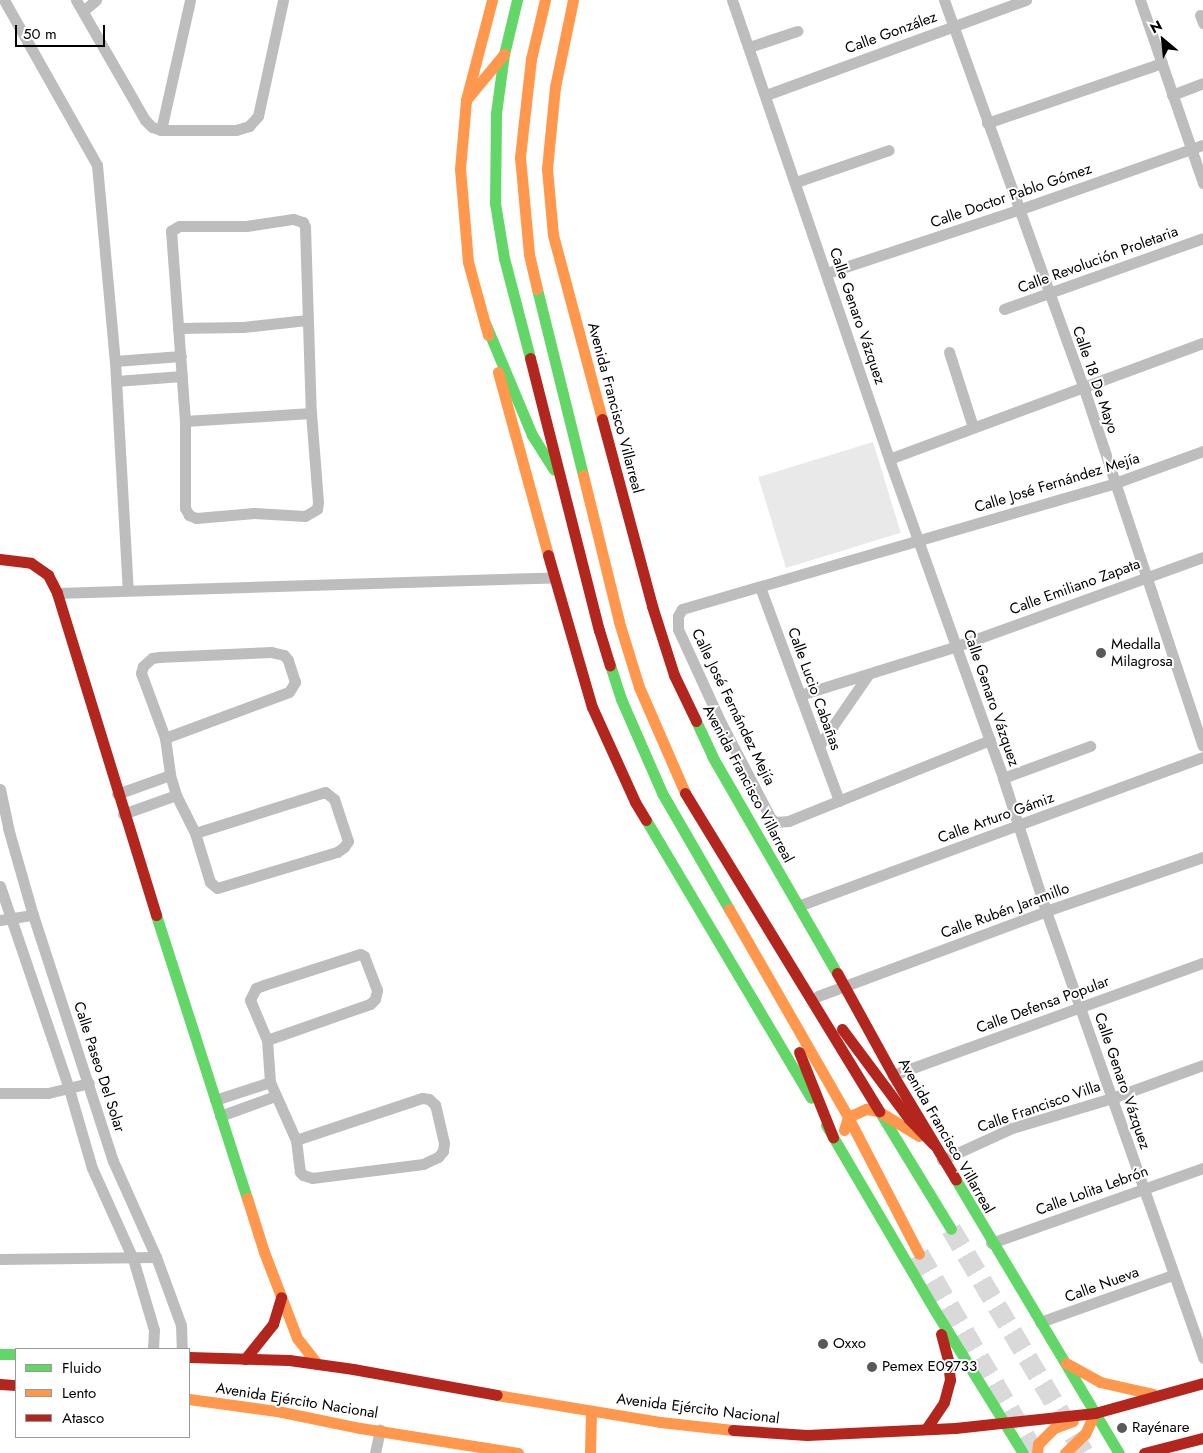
<!DOCTYPE html>
<html>
<head>
<meta charset="utf-8">
<style>
  body { margin:0 }
  #map { position:relative; width:1203px; height:1453px; overflow:hidden; background:#fff; font-family:Jost,sans-serif }
  div>[style] { position:absolute }
  [style*='--x'] { left:calc(var(--x)*1px); top:calc(var(--y)*1px); width:calc(var(--w)*1px); rotate:calc(var(--a)*1deg) }
  .green>* { inset:0; background:#e9e9e9; transform-origin:0 0 }
  .highway-tunnel>* { height:20px; margin-top:-10px; transform-origin:0; background:repeating-linear-gradient(90deg,#d9d9d9 0 20px,transparent 0 30px) }
  .street>* { height:11px; margin:-5.5px; padding:0 5.5px; transform-origin:5.5px; border-radius:5.5px; background:#bdbdbd }
  .fast>* { height:11px; margin:-5.5px; padding:0 5.5px; transform-origin:5.5px; border-radius:5.5px; background:#63d668 }
  .slow>* { height:11px; margin:-5.5px; padding:0 5.5px; transform-origin:5.5px; border-radius:5.5px; background:#ff974d }
  .jam>* { height:11px; margin:-5.5px; padding:0 5.5px; transform-origin:5.5px; border-radius:5.5px; background:#b3261e }
  .dots>* { width:14px; height:14px; translate:-50% -50%; box-sizing:border-box; border:2px solid #fff; border-radius:50% }
  span { translate:-50% -50%; white-space:nowrap; text-align:center; line-height:1.15; -webkit-text-stroke:4px #fff; paint-order:stroke }
  .street-label { font-size:15px; color:#000 }
  .poi-label { font-size:15px; color:#000 }
  .left { translate:0 -50%; text-align:left }
  .legend { position:absolute; left:15px; top:1348px; width:175px; height:90px; box-sizing:border-box; background:#fff; border:1px solid #999; margin:0; padding:6px 9px; list-style:none; font-size:15px; color:#000 }
  .legend li { display:flex; align-items:center; gap:10px; height:25px }
  .legend b { width:25px; border:1px solid #999 }
  .north { position:absolute; left:1138px; top:15px; width:50px; height:50px; -webkit-text-stroke:4px #fff; paint-order:stroke; rotate:332deg; font-size:14px; font-weight:700; line-height:20px; text-align:center; color:#000 }
  .north::after { content:''; display:block; margin:auto; width:18px; height:22px; background:#000; clip-path:polygon(50% 0,100% 100%,50% 72%,0 100%) }
  .scale { position:absolute; left:15px; top:25px; width:90px; height:22px; box-sizing:border-box; border:2px solid #000; border-top:0; padding-left:6px; font-size:15px; line-height:18px; white-space:nowrap; color:#000; -webkit-text-stroke:4px #fff; paint-order:stroke }
</style>
</head>
<body>
<div id="map">
  <div class="green">
    <div style="left:873px;top:442px;width:95px;height:120px;rotate:73deg"></div>
  </div>
  <div class="highway-tunnel">
    <div style="--x:951;--y:1229;--w:261;--a:59.3"></div>
    <div style="--x:919;--y:1254;--w:230;--a:59.8"></div>
  </div>
  <div class="street">
    <div style="--x:4;--y:0;--w:189;--a:60.6"></div>
    <div style="--x:97;--y:165;--w:197;--a:84.8"></div>
    <div style="--x:115;--y:361;--w:229;--a:86.8"></div>
    <div style="--x:76;--y:0;--w:138;--a:60.1"></div>
    <div style="--x:145;--y:120;--w:10;--a:45"></div>
    <div style="--x:152;--y:127;--w:9;--a:18"></div>
    <div style="--x:161;--y:130;--w:75;--a:0"></div>
    <div style="--x:236;--y:130;--w:14;--a:-17"></div>
    <div style="--x:249;--y:126;--w:13;--a:-48"></div>
    <div style="--x:258;--y:116;--w:119;--a:-77.8"></div>
    <div style="--x:732;--y:0;--w:485;--a:71.1"></div>
    <div style="--x:889;--y:459;--w:339;--a:70.3"></div>
    <div style="--x:1003;--y:778;--w:140;--a:72.1"></div>
    <div style="--x:1046;--y:911;--w:474;--a:70.6"></div>
    <div style="--x:944;--y:0;--w:410;--a:70.2"></div>
    <div style="--x:1083;--y:386;--w:379;--a:71.6"></div>
    <div style="--x:1140;--y:0;--w:194;--a:71"></div>
    <div style="--x:83;--y:11;--w:17;--a:-40"></div>
    <div style="--x:1200;--y:15;--w:9;--a:69"></div>
    <div style="--x:749;--y:47;--w:51;--a:-18.4"></div>
    <div style="--x:766;--y:95;--w:277;--a:-20.1"></div>
    <div style="--x:1172;--y:95;--w:33;--a:-21"></div>
    <div style="--x:987;--y:123;--w:185;--a:-18.9"></div>
    <div style="--x:161;--y:130;--w:133;--a:-77.4"></div>
    <div style="--x:796;--y:182;--w:98;--a:-19"></div>
    <div style="--x:293;--y:219;--w:10;--a:17"></div>
    <div style="--x:303;--y:222;--w:5;--a:68"></div>
    <div style="--x:305;--y:227;--w:186;--a:88.2"></div>
    <div style="--x:311;--y:413;--w:89;--a:85.5"></div>
    <div style="--x:318;--y:502;--w:7;--a:98"></div>
    <div style="--x:317;--y:509;--w:14;--a:150"></div>
    <div style="--x:305;--y:516;--w:51;--a:-176.6"></div>
    <div style="--x:254;--y:513;--w:58;--a:175.1"></div>
    <div style="--x:196;--y:518;--w:8;--a:-157"></div>
    <div style="--x:189;--y:515;--w:8;--a:-120"></div>
    <div style="--x:185;--y:508;--w:87;--a:-90"></div>
    <div style="--x:185;--y:421;--w:191;--a:-94.2"></div>
    <div style="--x:171;--y:231;--w:9;--a:-32"></div>
    <div style="--x:179;--y:226;--w:67;--a:0"></div>
    <div style="--x:246;--y:226;--w:48;--a:-8.5"></div>
    <div style="--x:827;--y:273;--w:201;--a:-18.3"></div>
    <div style="--x:1018;--y:210;--w:196;--a:-19.4"></div>
    <div style="--x:1004;--y:309;--w:211;--a:-19.6"></div>
    <div style="--x:178;--y:328;--w:65;--a:-0.9"></div>
    <div style="--x:243;--y:327;--w:64;--a:-6.2"></div>
    <div style="--x:949;--y:352;--w:79;--a:72.3"></div>
    <div style="--x:115;--y:361;--w:66;--a:-4.3"></div>
    <div style="--x:116;--y:381;--w:66;--a:-4.3"></div>
    <div style="--x:185;--y:421;--w:126;--a:-3.6"></div>
    <div style="--x:889;--y:459;--w:335;--a:-20.3"></div>
    <div style="--x:760;--y:587;--w:228;--a:69.7"></div>
    <div style="--x:57;--y:593;--w:497;--a:-1.8"></div>
    <div style="--x:800;--y:695;--w:164;--a:-17.3"></div>
    <div style="--x:957;--y:646;--w:262;--a:-19.9"></div>
    <div style="--x:165;--y:738;--w:132;--a:-20.4"></div>
    <div style="--x:289;--y:692;--w:12;--a:-59"></div>
    <div style="--x:295;--y:682;--w:23;--a:-108"></div>
    <div style="--x:288;--y:660;--w:6;--a:-129"></div>
    <div style="--x:284;--y:655;--w:13;--a:-167"></div>
    <div style="--x:271;--y:652;--w:112;--a:177.4"></div>
    <div style="--x:159;--y:657;--w:7;--a:172"></div>
    <div style="--x:152;--y:658;--w:12;--a:138"></div>
    <div style="--x:143;--y:666;--w:7;--a:106"></div>
    <div style="--x:141;--y:673;--w:69;--a:69.7"></div>
    <div style="--x:165;--y:738;--w:37;--a:82"></div>
    <div style="--x:170;--y:775;--w:21;--a:73"></div>
    <div style="--x:176;--y:795;--w:42;--a:63.4"></div>
    <div style="--x:195;--y:833;--w:51;--a:73"></div>
    <div style="--x:210;--y:882;--w:9;--a:41"></div>
    <div style="--x:217;--y:888;--w:125;--a:-16.7"></div>
    <div style="--x:337;--y:852;--w:9;--a:-36"></div>
    <div style="--x:344;--y:847;--w:7;--a:-56"></div>
    <div style="--x:348;--y:841;--w:44;--a:-108.4"></div>
    <div style="--x:334;--y:799;--w:11;--a:-142"></div>
    <div style="--x:325;--y:792;--w:136;--a:162.5"></div>
    <div style="--x:990;--y:740;--w:217;--a:158.1"></div>
    <div style="--x:789;--y:821;--w:14;--a:176"></div>
    <div style="--x:775;--y:822;--w:7;--a:-135"></div>
    <div style="--x:770;--y:817;--w:106;--a:-117.5"></div>
    <div style="--x:721;--y:723;--w:103;--a:-114.6"></div>
    <div style="--x:678;--y:629;--w:13;--a:-90"></div>
    <div style="--x:678;--y:616;--w:8;--a:-60"></div>
    <div style="--x:682;--y:609;--w:451;--a:-16.2"></div>
    <div style="--x:1115;--y:483;--w:94;--a:-20"></div>
    <div style="--x:819;--y:746;--w:86;--a:-55.4"></div>
    <div style="--x:1003;--y:778;--w:93;--a:-20.2"></div>
    <div style="--x:0;--y:789;--w:40;--a:78"></div>
    <div style="--x:8;--y:828;--w:91;--a:74"></div>
    <div style="--x:33;--y:915;--w:259;--a:72"></div>
    <div style="--x:113;--y:1161;--w:105;--a:65.9"></div>
    <div style="--x:156;--y:1257;--w:72;--a:69.8"></div>
    <div style="--x:181;--y:1325;--w:24;--a:88"></div>
    <div style="--x:117;--y:794;--w:56;--a:-19.7"></div>
    <div style="--x:123;--y:814;--w:56;--a:-19.7"></div>
    <div style="--x:0;--y:886;--w:214;--a:71.2"></div>
    <div style="--x:69;--y:1089;--w:82;--a:73.8"></div>
    <div style="--x:92;--y:1168;--w:100;--a:65.7"></div>
    <div style="--x:133;--y:1259;--w:74;--a:73.5"></div>
    <div style="--x:154;--y:1330;--w:19;--a:93"></div>
    <div style="--x:798;--y:906;--w:432;--a:-20.2"></div>
    <div style="--x:0;--y:920;--w:33;--a:-9"></div>
    <div style="--x:818;--y:996;--w:243;--a:-20.4"></div>
    <div style="--x:1046;--y:911;--w:166;--a:-19"></div>
    <div style="--x:267;--y:1040;--w:109;--a:-19.3"></div>
    <div style="--x:370;--y:1004;--w:7;--a:-45"></div>
    <div style="--x:375;--y:999;--w:9;--a:-77"></div>
    <div style="--x:377;--y:990;--w:36;--a:-111"></div>
    <div style="--x:364;--y:956;--w:4;--a:-153"></div>
    <div style="--x:360;--y:954;--w:101;--a:162.1"></div>
    <div style="--x:264;--y:985;--w:9;--a:159"></div>
    <div style="--x:256;--y:988;--w:13;--a:117"></div>
    <div style="--x:250;--y:1000;--w:43;--a:67"></div>
    <div style="--x:267;--y:1040;--w:42;--a:85.9"></div>
    <div style="--x:270;--y:1082;--w:64;--a:65.9"></div>
    <div style="--x:296;--y:1140;--w:32;--a:83"></div>
    <div style="--x:300;--y:1172;--w:4;--a:45"></div>
    <div style="--x:303;--y:1175;--w:9;--a:18"></div>
    <div style="--x:312;--y:1178;--w:112;--a:-7.2"></div>
    <div style="--x:423;--y:1164;--w:17;--a:-25"></div>
    <div style="--x:438;--y:1157;--w:8;--a:-50"></div>
    <div style="--x:443;--y:1151;--w:8;--a:-83"></div>
    <div style="--x:444;--y:1143;--w:39;--a:-103"></div>
    <div style="--x:435;--y:1105;--w:8;--a:-135"></div>
    <div style="--x:429;--y:1099;--w:7;--a:-172"></div>
    <div style="--x:422;--y:1098;--w:133;--a:161.6"></div>
    <div style="--x:893;--y:1075;--w:330;--a:-19.9"></div>
    <div style="--x:0;--y:1093;--w:48;--a:0"></div>
    <div style="--x:48;--y:1093;--w:42;--a:-13.7"></div>
    <div style="--x:215;--y:1100;--w:58;--a:-18.1"></div>
    <div style="--x:220;--y:1116;--w:59;--a:-20"></div>
    <div style="--x:942;--y:1160;--w:77;--a:-24.6"></div>
    <div style="--x:1012;--y:1128;--w:104;--a:-16.7"></div>
    <div style="--x:1112;--y:1098;--w:97;--a:-19.9"></div>
    <div style="--x:991;--y:1243;--w:225;--a:-19.5"></div>
    <div style="--x:0;--y:1259;--w:156;--a:-0.7"></div>
    <div style="--x:1040;--y:1322;--w:141;--a:-19.5"></div>
    <div style="--x:375;--y:1453;--w:24;--a:-78"></div>
  </div>
  <div class="fast">
    <div style="--x:517;--y:0;--w:56;--a:103.5"></div>
    <div style="--x:504;--y:54;--w:60;--a:97.7"></div>
    <div style="--x:496;--y:113;--w:90;--a:90.6"></div>
    <div style="--x:495;--y:203;--w:56;--a:80.7"></div>
    <div style="--x:504;--y:258;--w:103;--a:75.4"></div>
    <div style="--x:537;--y:289;--w:192;--a:76.1"></div>
    <div style="--x:485;--y:323;--w:121;--a:67.2"></div>
    <div style="--x:532;--y:435;--w:41;--a:57.8"></div>
    <div style="--x:610;--y:665;--w:36;--a:72"></div>
    <div style="--x:621;--y:699;--w:103;--a:66.4"></div>
    <div style="--x:662;--y:793;--w:134;--a:60"></div>
    <div style="--x:696;--y:721;--w:38;--a:65"></div>
    <div style="--x:712;--y:756;--w:250;--a:60.1"></div>
    <div style="--x:646;--y:820;--w:323;--a:59.3"></div>
    <div style="--x:156;--y:915;--w:297;--a:72.2"></div>
    <div style="--x:879;--y:1111;--w:138;--a:58.6"></div>
    <div style="--x:826;--y:1125;--w:213;--a:59.6"></div>
    <div style="--x:934;--y:1309;--w:169;--a:58.3"></div>
    <div style="--x:956;--y:1180;--w:318;--a:59.2"></div>
    <div style="--x:0;--y:1354;--w:16;--a:0"></div>
  </div>
  <div class="slow">
    <div style="--x:573;--y:0;--w:89;--a:101.7"></div>
    <div style="--x:555;--y:87;--w:82;--a:95.6"></div>
    <div style="--x:547;--y:169;--w:66;--a:84.8"></div>
    <div style="--x:553;--y:235;--w:190;--a:75.1"></div>
    <div style="--x:466;--y:100;--w:60;--a:-50.4"></div>
    <div style="--x:537;--y:289;--w:36;--a:-103"></div>
    <div style="--x:529;--y:254;--w:97;--a:-95.3"></div>
    <div style="--x:520;--y:157;--w:99;--a:-83.6"></div>
    <div style="--x:531;--y:59;--w:61;--a:-76.7"></div>
    <div style="--x:488;--y:335;--w:76;--a:-105.3"></div>
    <div style="--x:468;--y:262;--w:93;--a:-94.9"></div>
    <div style="--x:460;--y:169;--w:69;--a:-85"></div>
    <div style="--x:466;--y:100;--w:103;--a:-75.4"></div>
    <div style="--x:498;--y:372;--w:190;--a:74.7"></div>
    <div style="--x:583;--y:475;--w:151;--a:76.2"></div>
    <div style="--x:619;--y:622;--w:68;--a:72.9"></div>
    <div style="--x:639;--y:687;--w:116;--a:66.5"></div>
    <div style="--x:729;--y:909;--w:240;--a:60.2"></div>
    <div style="--x:848;--y:1117;--w:154;--a:62.6"></div>
    <div style="--x:844;--y:1130;--w:14;--a:-73"></div>
    <div style="--x:848;--y:1117;--w:20;--a:-24"></div>
    <div style="--x:866;--y:1109;--w:12;--a:9"></div>
    <div style="--x:878;--y:1111;--w:48;--a:31.4"></div>
    <div style="--x:247;--y:1198;--w:57;--a:72.5"></div>
    <div style="--x:264;--y:1252;--w:92;--a:69"></div>
    <div style="--x:297;--y:1338;--w:33;--a:52"></div>
    <div style="--x:1066;--y:1363;--w:39;--a:29"></div>
    <div style="--x:1100;--y:1382;--w:54;--a:12.8"></div>
    <div style="--x:497;--y:1395;--w:165;--a:9.4"></div>
    <div style="--x:660;--y:1422;--w:73;--a:6.3"></div>
    <div style="--x:189;--y:1399;--w:89;--a:7.8"></div>
    <div style="--x:277;--y:1411;--w:85;--a:11.6"></div>
    <div style="--x:360;--y:1428;--w:160;--a:9"></div>
    <div style="--x:590;--y:1453;--w:42;--a:-88.6"></div>
    <div style="--x:1037;--y:1453;--w:9;--a:-84"></div>
    <div style="--x:1038;--y:1444;--w:23;--a:-45"></div>
    <div style="--x:1054;--y:1428;--w:20;--a:-20"></div>
    <div style="--x:1065;--y:1453;--w:28;--a:-44"></div>
    <div style="--x:1085;--y:1434;--w:23;--a:-65"></div>
  </div>
  <div class="jam">
    <div style="--x:530;--y:358;--w:281;--a:75.8"></div>
    <div style="--x:599;--y:630;--w:37;--a:73"></div>
    <div style="--x:602;--y:419;--w:194;--a:75"></div>
    <div style="--x:652;--y:606;--w:72;--a:72.3"></div>
    <div style="--x:674;--y:675;--w:51;--a:64.4"></div>
    <div style="--x:548;--y:555;--w:158;--a:73.9"></div>
    <div style="--x:592;--y:707;--w:104;--a:65.6"></div>
    <div style="--x:635;--y:802;--w:21;--a:59"></div>
    <div style="--x:0;--y:559;--w:31;--a:7"></div>
    <div style="--x:31;--y:563;--w:21;--a:35"></div>
    <div style="--x:48;--y:575;--w:20;--a:63"></div>
    <div style="--x:57;--y:593;--w:337;--a:72.9"></div>
    <div style="--x:685;--y:793;--w:373;--a:58.6"></div>
    <div style="--x:837;--y:973;--w:116;--a:61.2"></div>
    <div style="--x:893;--y:1075;--w:122;--a:59"></div>
    <div style="--x:842;--y:1029;--w:112;--a:53.3"></div>
    <div style="--x:909;--y:1119;--w:35;--a:46"></div>
    <div style="--x:799;--y:1052;--w:92;--a:68.2"></div>
    <div style="--x:189;--y:1357;--w:100;--a:1.7"></div>
    <div style="--x:289;--y:1360;--w:65;--a:8"></div>
    <div style="--x:353;--y:1369;--w:146;--a:10.2"></div>
    <div style="--x:245;--y:1359;--w:45;--a:-51.3"></div>
    <div style="--x:273;--y:1324;--w:28;--a:-73"></div>
    <div style="--x:0;--y:1384;--w:16;--a:4"></div>
    <div style="--x:926;--y:1429;--w:32;--a:-56"></div>
    <div style="--x:944;--y:1402;--w:23;--a:-75"></div>
    <div style="--x:950;--y:1380;--w:20;--a:-96"></div>
    <div style="--x:948;--y:1360;--w:27;--a:-105"></div>
    <div style="--x:733;--y:1430;--w:74;--a:3.9"></div>
    <div style="--x:807;--y:1435;--w:148;--a:-2.7"></div>
    <div style="--x:955;--y:1428;--w:141;--a:-6.1"></div>
    <div style="--x:1095;--y:1413;--w:112;--a:-15.5"></div>
    <div style="--x:1144;--y:1453;--w:61;--a:-14.3"></div>
  </div>
  <div class="dots">
    <div style="left:1101px;top:653px;background:#595959"></div>
    <div style="left:823px;top:1344px;background:#595959"></div>
    <div style="left:872px;top:1367px;background:#595959"></div>
    <div style="left:1122px;top:1428px;background:#595959"></div>
  </div>
  <div class="street-label">
    <span style="left:891px;top:33px;rotate:-20deg">Calle González</span>
    <span style="left:1011px;top:196px;rotate:-19deg">Calle Doctor Pablo Gómez</span>
    <span style="left:1098px;top:260px;rotate:-20deg">Calle Revolución Proletaria</span>
    <span style="left:857px;top:316px;rotate:71deg">Calle Genaro Vázquez</span>
    <span style="left:1095px;top:380px;rotate:71deg">Calle 18 De Mayo</span>
    <span style="left:615px;top:408px;rotate:75deg">Avenida Francisco Villarreal</span>
    <span style="left:1057px;top:483px;rotate:-17deg">Calle José Fernández Mejía</span>
    <span style="left:1075px;top:587px;rotate:-20deg">Calle Emiliano Zapata</span>
    <span style="left:814px;top:689px;rotate:70deg">Calle Lucio Cabañas</span>
    <span style="left:991px;top:698px;rotate:71deg">Calle Genaro Vázquez</span>
    <span style="left:733px;top:707px;rotate:64deg">Calle José Fernández Mejía</span>
    <span style="left:748px;top:784px;rotate:62deg">Avenida Francisco Villarreal</span>
    <span style="left:996px;top:818px;rotate:-20deg">Calle Arturo Gámiz</span>
    <span style="left:1005px;top:911px;rotate:-20deg">Calle Rubén Jaramillo</span>
    <span style="left:1043px;top:1005px;rotate:-20deg">Calle Defensa Popular</span>
    <span style="left:99px;top:1067px;rotate:72deg">Calle Paseo Del Solar</span>
    <span style="left:1122px;top:1081px;rotate:71deg">Calle Genaro Vázquez</span>
    <span style="left:1039px;top:1107px;rotate:-19deg">Calle Francisco Villa</span>
    <span style="left:946px;top:1136px;rotate:60deg">Avenida Francisco Villarreal</span>
    <span style="left:1092px;top:1191px;rotate:-20deg">Calle Lolita Lebrón</span>
    <span style="left:1102px;top:1285px;rotate:-20deg">Calle Nueva</span>
    <span style="left:297px;top:1401px;rotate:9deg">Avenida Ejército Nacional</span>
    <span style="left:698px;top:1409px;rotate:7deg">Avenida Ejército Nacional</span>
  </div>
  <div class="poi-label">
    <span class="left" style="left:1111px;top:653px">Medalla<br>Milagrosa</span>
    <span class="left" style="left:833px;top:1344px">Oxxo</span>
    <span class="left" style="left:882px;top:1367px">Pemex E09733</span>
    <span class="left" style="left:1132px;top:1428px">Rayénare</span>
  </div>
  <ul class="legend">
  <li><b style="height:6px;background:#63d668"></b>Fluido</li>
  <li><b style="height:6px;background:#ff974d"></b>Lento</li>
  <li><b style="height:6px;background:#b3261e"></b>Atasco</li>
  </ul>
  <div class="north">N</div>
  <div class="scale">50 m</div>
</div>
</body>
</html>
